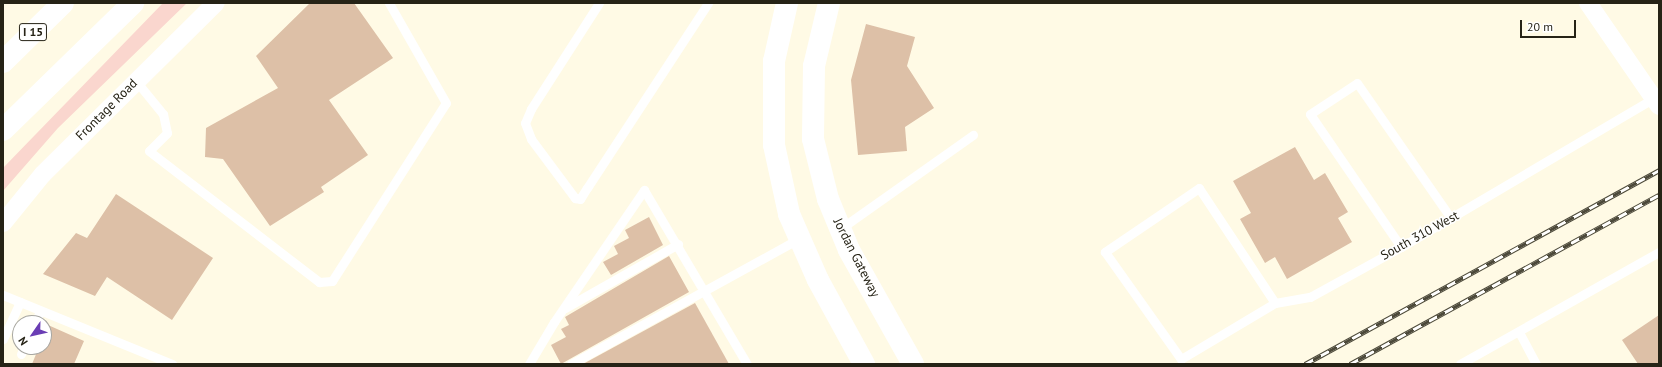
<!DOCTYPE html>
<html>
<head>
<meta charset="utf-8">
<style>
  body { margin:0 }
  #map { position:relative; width:1662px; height:367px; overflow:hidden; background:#fffae5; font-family:"PT Sans",sans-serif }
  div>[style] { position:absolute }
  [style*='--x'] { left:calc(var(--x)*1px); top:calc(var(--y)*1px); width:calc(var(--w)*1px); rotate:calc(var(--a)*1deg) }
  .green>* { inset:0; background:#fad6ce }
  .building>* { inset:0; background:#ddc0a7 }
  .service>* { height:9px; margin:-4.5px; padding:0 4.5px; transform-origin:4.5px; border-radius:4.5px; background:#fff }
  .minor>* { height:18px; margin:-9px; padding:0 9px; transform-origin:9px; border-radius:9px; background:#fff }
  .secondary>* { height:22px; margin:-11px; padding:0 11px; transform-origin:11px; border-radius:11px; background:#fff }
  .motorway>* { height:22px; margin:-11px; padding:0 11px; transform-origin:11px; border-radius:11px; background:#fff }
  .rail>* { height:4.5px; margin-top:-2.25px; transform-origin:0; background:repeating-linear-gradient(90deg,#fff 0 9px,#4c493a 0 18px); box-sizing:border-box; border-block:1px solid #4c493a }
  span { translate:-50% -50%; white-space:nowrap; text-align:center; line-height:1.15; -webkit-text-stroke:3px #fff; paint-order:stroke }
  .shield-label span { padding:1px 3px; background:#fff; border:1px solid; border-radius:3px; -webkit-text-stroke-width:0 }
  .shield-label { font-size:12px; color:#262316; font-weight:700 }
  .street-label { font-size:13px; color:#262316 }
  .frame { position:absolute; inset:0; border:4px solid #262316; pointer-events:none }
  .north { position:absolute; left:12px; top:315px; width:40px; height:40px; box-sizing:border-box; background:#fff; border:1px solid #a8a7a2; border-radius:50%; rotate:236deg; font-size:11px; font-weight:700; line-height:16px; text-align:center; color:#262316 }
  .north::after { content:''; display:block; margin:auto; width:14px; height:18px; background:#6a3db4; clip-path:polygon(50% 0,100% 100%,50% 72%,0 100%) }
  .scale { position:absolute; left:1520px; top:20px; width:56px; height:18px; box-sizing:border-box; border:2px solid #262316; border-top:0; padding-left:5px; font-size:12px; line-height:14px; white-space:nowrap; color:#262316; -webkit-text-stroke:3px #fff; paint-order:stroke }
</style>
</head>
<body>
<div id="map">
  <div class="green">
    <div style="clip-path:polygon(163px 3px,187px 3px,58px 128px,3px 191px,3px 168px)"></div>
  </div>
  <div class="building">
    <div style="clip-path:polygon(310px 3px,354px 3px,393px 58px,329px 100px,368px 155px,321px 187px,324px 192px,270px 226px,223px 159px,205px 157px,206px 128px,278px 88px,256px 56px)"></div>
    <div style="clip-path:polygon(866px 24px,915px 37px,907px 66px,934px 108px,905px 127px,907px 151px,858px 155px,851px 80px)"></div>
    <div style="clip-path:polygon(1295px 147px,1314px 180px,1325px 173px,1348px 212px,1338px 218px,1352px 242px,1287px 279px,1275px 257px,1265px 263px,1240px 219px,1251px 213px,1233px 181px)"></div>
    <div style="clip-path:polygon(116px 194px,213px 258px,172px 320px,107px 277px,95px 296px,43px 274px,76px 233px,87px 238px)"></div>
    <div style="clip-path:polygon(649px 217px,663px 245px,611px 275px,603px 262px,618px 254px,614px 246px,629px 238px,625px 230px)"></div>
    <div style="clip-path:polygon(669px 256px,689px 292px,561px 364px,551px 345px,566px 337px,561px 329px,569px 325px,565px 317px)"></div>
    <div style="clip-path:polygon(695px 303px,729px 364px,583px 364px)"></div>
    <div style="clip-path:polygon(1659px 315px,1659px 364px,1638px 364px,1622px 340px)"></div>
    <div style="clip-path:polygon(48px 325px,84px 341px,74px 364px,32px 364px,39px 347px,44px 347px,44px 335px)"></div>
  </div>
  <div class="service">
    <div style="--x:599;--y:3;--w:126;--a:122.7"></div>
    <div style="--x:531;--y:109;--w:15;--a:113"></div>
    <div style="--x:525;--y:123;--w:17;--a:69"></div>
    <div style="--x:531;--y:139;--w:74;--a:53.3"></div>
    <div style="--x:575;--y:198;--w:5;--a:11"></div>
    <div style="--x:580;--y:199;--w:13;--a:-58"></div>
    <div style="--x:587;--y:188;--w:221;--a:-56.8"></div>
    <div style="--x:136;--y:81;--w:43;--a:50.7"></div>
    <div style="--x:163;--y:114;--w:19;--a:78"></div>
    <div style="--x:167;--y:133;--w:25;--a:135"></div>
    <div style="--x:149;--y:151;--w:215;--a:37.6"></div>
    <div style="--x:319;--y:282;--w:13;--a:-4"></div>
    <div style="--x:332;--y:281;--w:211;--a:-57.4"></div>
    <div style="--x:446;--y:103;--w:115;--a:-119.7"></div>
    <div style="--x:840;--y:229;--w:163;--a:-35.3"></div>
    <div style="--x:1401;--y:247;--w:161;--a:-124.4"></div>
    <div style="--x:1310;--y:114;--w:56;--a:-33.4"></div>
    <div style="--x:1357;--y:83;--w:165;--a:55.2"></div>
    <div style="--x:3;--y:295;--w:183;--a:22.2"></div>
    <div style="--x:1275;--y:303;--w:138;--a:-123.5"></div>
    <div style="--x:1199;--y:188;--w:114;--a:145.8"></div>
    <div style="--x:1105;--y:252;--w:131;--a:54.6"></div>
    <div style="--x:1181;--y:359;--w:109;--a:-30.8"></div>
    <div style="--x:1275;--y:303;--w:36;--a:-10"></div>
    <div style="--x:1310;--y:297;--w:104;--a:-28.8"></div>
    <div style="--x:1401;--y:247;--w:296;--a:-30.5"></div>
    <div style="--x:565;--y:308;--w:130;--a:-29.5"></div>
    <div style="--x:35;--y:323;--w:13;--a:-67"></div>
    <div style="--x:1519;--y:332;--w:36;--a:62"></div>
    <div style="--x:3;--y:339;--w:41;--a:-65.3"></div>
    <div style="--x:21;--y:354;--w:8;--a:-67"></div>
    <div style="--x:529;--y:364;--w:49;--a:-59.2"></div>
    <div style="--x:554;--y:322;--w:160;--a:-55.7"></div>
    <div style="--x:644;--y:190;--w:202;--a:59.4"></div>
    <div style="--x:571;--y:364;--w:261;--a:-28.8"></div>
    <div style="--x:1460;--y:364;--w:228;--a:-29.4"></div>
  </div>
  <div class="minor">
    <div style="--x:1588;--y:3;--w:125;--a:55.4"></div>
    <div style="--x:3;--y:223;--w:63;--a:-50.8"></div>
    <div style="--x:43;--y:174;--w:243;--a:-44.7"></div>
  </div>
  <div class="secondary">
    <div style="--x:787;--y:3;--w:59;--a:102.6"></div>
    <div style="--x:774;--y:61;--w:84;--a:90"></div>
    <div style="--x:774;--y:145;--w:71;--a:77.7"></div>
    <div style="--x:789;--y:214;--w:72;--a:66.3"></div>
    <div style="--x:818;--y:280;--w:96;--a:61.3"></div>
    <div style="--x:829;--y:3;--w:65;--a:103.4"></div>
    <div style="--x:814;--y:66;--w:73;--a:90.8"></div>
    <div style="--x:813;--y:139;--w:62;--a:76"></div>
    <div style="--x:828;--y:199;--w:55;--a:67.6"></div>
    <div style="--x:849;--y:250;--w:131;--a:60.7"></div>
  </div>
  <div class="motorway">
    <div style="--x:3;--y:62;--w:84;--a:-44.5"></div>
    <div style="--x:3;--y:130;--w:182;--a:-44.3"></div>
  </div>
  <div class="rail">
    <div style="--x:1305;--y:364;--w:404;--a:-28.7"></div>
    <div style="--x:1350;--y:364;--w:352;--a:-28.7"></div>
  </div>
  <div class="shield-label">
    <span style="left:33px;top:32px">I 15</span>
  </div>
  <div class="street-label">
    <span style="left:107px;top:110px;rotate:-45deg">Frontage Road</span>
    <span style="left:1420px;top:236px;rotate:-29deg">South 310 West</span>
    <span style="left:856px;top:258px;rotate:63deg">Jordan Gateway</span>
  </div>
  <div class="frame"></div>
  <div class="north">N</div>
  <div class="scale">20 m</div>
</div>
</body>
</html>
